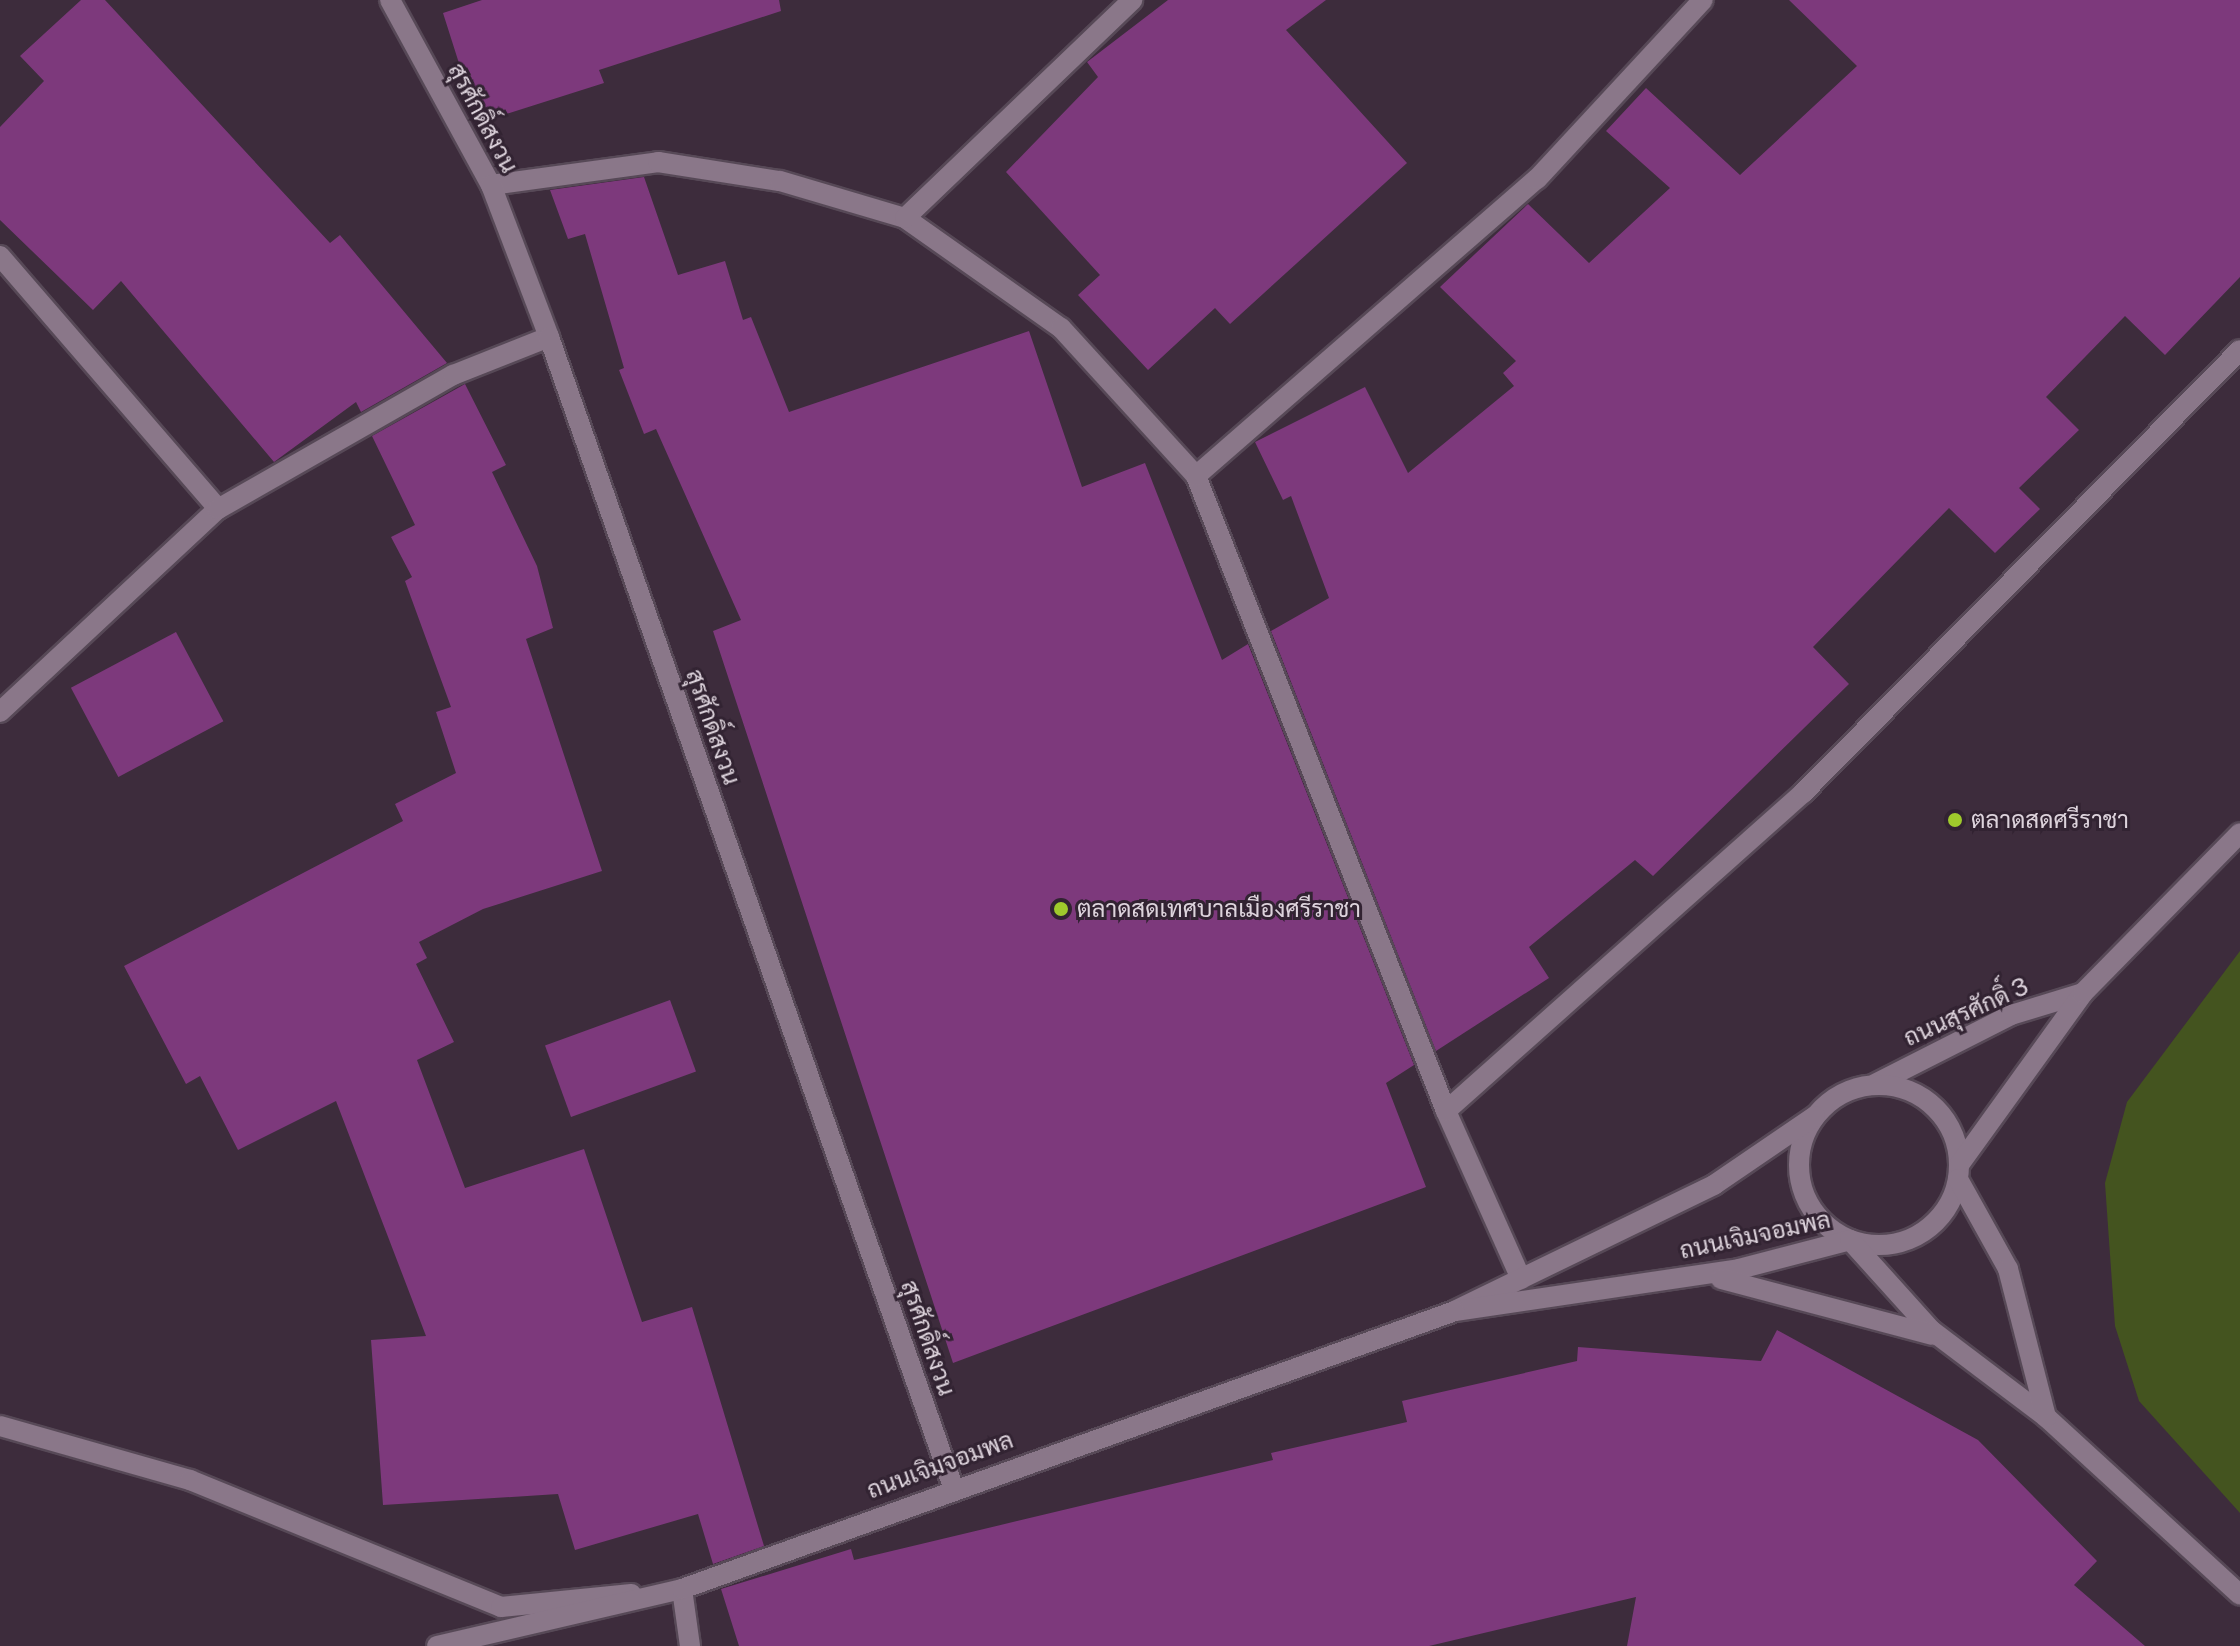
<!DOCTYPE html>
<html>
<head>
<meta charset="utf-8">
<style>
  body { margin:0 }
  #map { position:relative; width:2240px; height:1646px; overflow:hidden; background:#3d2c3c; font-family:"Public Sans",Sarabun,sans-serif }
  div>[style] { position:absolute }
  [style*='--x'] { left:calc(var(--x)*1px); top:calc(var(--y)*1px); width:calc(var(--w)*1px); rotate:calc(var(--a)*1deg) }
  .green>* { inset:0; background:#44541f }
  .building>* { inset:0; background:#7d397c; transform-origin:0 0 }
  .roads { filter:drop-shadow(2px 0 #574957) drop-shadow(-2px 0 #574957) drop-shadow(0 2px #574957) drop-shadow(0 -2px #574957) }
  .lane>* { height:20px; margin:-10px; padding:0 10px; transform-origin:10px; border-radius:10px; background:#8a7789 }
  .street>* { height:20px; margin:-10px; padding:0 10px; transform-origin:10px; border-radius:10px; background:#8a7789 }
  .secondary>* { height:20px; margin:-10px; padding:0 10px; transform-origin:10px; border-radius:10px; background:#8a7789 }
  .secondary>.ring { margin:-10px; padding:0; box-sizing:content-box; background:none; border:20px solid #8a7789; border-radius:50% }
  .dots>* { width:22px; height:22px; translate:-50% -50%; box-sizing:border-box; border:4px solid #322332; border-radius:50% }
  span { translate:-50% -50%; white-space:nowrap; text-align:center; line-height:1.15; -webkit-text-stroke:6px #322332; paint-order:stroke }
  .street-label { font-size:24px; color:#ddd3dc }
  .poi-label { font-size:24px; color:#ddd3dc }
  .left { translate:0 -50%; text-align:left }
</style>
</head>
<body>
<div id="map">
  <div class="green">
    <div style="clip-path:polygon(2240px 951px,2240px 1513px,2139px 1401px,2115px 1326px,2105px 1183px,2127px 1102px)"></div>
  </div>
  <div class="building">
    <div style="clip-path:polygon(81px 0,105px 0,330px 243px,340px 235px,447px 363px,361px 412px,356px 402px,274px 462px,121px 281px,93px 310px,0 220px,0 127px,44px 81px,20px 56px)"></div>
    <div style="clip-path:polygon(482px 0,779px 0,781px 11px,599px 70px,604px 83px,478px 123px,443px 13px)"></div>
    <div style="clip-path:polygon(1168px 0,1326px 0,1286px 30px,1407px 163px,1230px 324px,1215px 308px,1148px 370px,1078px 295px,1100px 275px,1006px 172px,1098px 77px,1087px 62px)"></div>
    <div style="clip-path:polygon(1789px 0,2240px 0,2240px 277px,2165px 355px,2125px 316px,2046px 397px,2079px 430px,2019px 488px,2040px 509px,1995px 553px,1949px 508px,1813px 647px,1849px 684px,1653px 876px,1635px 860px,1529px 947px,1549px 978px,1436px 1051px,1271px 631px,1329px 598px,1291px 496px,1283px 500px,1255px 442px,1365px 387px,1408px 473px,1514px 386px,1503px 373px,1516px 361px,1440px 287px,1528px 204px,1589px 263px,1670px 188px,1606px 131px,1646px 88px,1740px 175px,1857px 66px)"></div>
    <div style="clip-path:polygon(644px 177px,678px 275px,725px 261px,743px 320px,751px 317px,789px 412px,1029px 331px,1082px 487px,1145px 463px,1222px 660px,1248px 644px,1414px 1065px,1386px 1083px,1426px 1187px,953px 1363px,713px 631px,741px 620px,656px 429px,644px 434px,619px 370px,624px 368px,585px 234px,568px 239px,550px 190px)"></div>
    <div style="clip-path:polygon(465px 384px,506px 465px,492px 472px,537px 566px,553px 628px,526px 639px,602px 871px,483px 909px,419px 942px,427px 958px,416px 964px,454px 1042px,417px 1060px,465px 1188px,584px 1149px,642px 1322px,692px 1307px,764px 1546px,713px 1564px,698px 1514px,575px 1550px,558px 1494px,383px 1505px,371px 1340px,426px 1336px,336px 1101px,238px 1150px,200px 1076px,186px 1084px,124px 966px,403px 821px,395px 804px,456px 773px,436px 712px,451px 707px,405px 581px,412px 577px,391px 537px,415px 525px,372px 436px)"></div>
    <div style="left:176px;top:632px;width:101px;height:119px;rotate:62deg"></div>
    <div style="left:670px;top:1000px;width:76px;height:133px;rotate:70deg"></div>
    <div style="clip-path:polygon(1777px 1330px,1978px 1440px,2097px 1561px,2074px 1585px,2145px 1646px,1627px 1646px,1636px 1597px,1429px 1646px,739px 1646px,721px 1589px,851px 1549px,854px 1560px,1273px 1460px,1271px 1453px,1407px 1422px,1402px 1401px,1577px 1361px,1578px 1347px,1761px 1361px)"></div>
  </div>
  <div class="roads">
    <div class="lane">
      <div style="--x:0;--y:256;--w:334;--a:49.2"></div>
      <div style="--x:0;--y:712;--w:298;--a:-43"></div>
      <div style="--x:218;--y:509;--w:271;--a:-29.7"></div>
      <div style="--x:453;--y:375;--w:103;--a:-21.6"></div>
      <div style="--x:0;--y:1426;--w:198;--a:15.9"></div>
      <div style="--x:190;--y:1480;--w:336;--a:22.2"></div>
      <div style="--x:501;--y:1607;--w:131;--a:-5.7"></div>
    </div>
    <div class="street">
      <div style="--x:491;--y:185;--w:169;--a:-7.8"></div>
      <div style="--x:658;--y:162;--w:123;--a:8.9"></div>
      <div style="--x:780;--y:181;--w:130;--a:16.5"></div>
      <div style="--x:905;--y:218;--w:191;--a:35.2"></div>
      <div style="--x:1061;--y:328;--w:200;--a:47.6"></div>
      <div style="--x:1196;--y:476;--w:682;--a:68.51"></div>
      <div style="--x:1446;--y:1111;--w:184;--a:65.9"></div>
      <div style="--x:905;--y:218;--w:315;--a:-43.8"></div>
      <div style="--x:1196;--y:476;--w:452;--a:-41.1"></div>
      <div style="--x:1537;--y:179;--w:244;--a:-47.2"></div>
      <div style="--x:1446;--y:1111;--w:478;--a:-41.7"></div>
      <div style="--x:1803;--y:793;--w:622;--a:-45.39"></div>
      <div style="--x:682;--y:1589;--w:58;--a:82"></div>
    </div>
    <div class="secondary">
      <div style="--x:390;--y:0;--w:211;--a:61.4"></div>
      <div style="--x:491;--y:185;--w:163;--a:69.1"></div>
      <div style="--x:549;--y:337;--w:1219;--a:70.64"></div>
      <div style="--x:1875;--y:1084;--w:153;--a:-26.9"></div>
      <div style="--x:2011;--y:1015;--w:75;--a:-17"></div>
      <div class="ring" style="left:1799px;top:1085px;width:140px;height:140px"></div>
      <div style="--x:1815;--y:1116;--w:122;--a:145.7"></div>
      <div style="--x:1714;--y:1185;--w:288;--a:154.1"></div>
      <div style="--x:1455;--y:1311;--w:287;--a:-8.4"></div>
      <div style="--x:1739;--y:1269;--w:115;--a:-14.6"></div>
      <div style="--x:1850;--y:1240;--w:121;--a:48"></div>
      <div style="--x:1931;--y:1330;--w:144;--a:37.1"></div>
      <div style="--x:2046;--y:1417;--w:263;--a:42.5"></div>
      <div style="--x:1959;--y:1165;--w:212;--a:-54.2"></div>
      <div style="--x:2083;--y:993;--w:224;--a:-45.5"></div>
      <div style="--x:1958;--y:1179;--w:103;--a:60.9"></div>
      <div style="--x:2008;--y:1269;--w:153;--a:75.6"></div>
      <div style="--x:1721;--y:1279;--w:219;--a:14.8"></div>
      <div style="--x:437;--y:1646;--w:252;--a:-13.1"></div>
      <div style="--x:682;--y:1589;--w:821;--a:-19.78"></div>
    </div>
  </div>
  <div class="dots">
    <div style="left:1955px;top:820px;background:#9fca2c"></div>
    <div style="left:1061px;top:909px;background:#9fca2c"></div>
  </div>
  <div class="street-label">
    <span style="left:483px;top:118px;rotate:62deg">สุรศักดิ์สงวน</span>
    <span style="left:713px;top:727px;rotate:71deg">สุรศักดิ์สงวน</span>
    <span style="left:1966px;top:1012px;rotate:-24deg">ถนนสุรศักดิ์ 3</span>
    <span style="left:1755px;top:1235px;rotate:-12deg">ถนนเจิมจอมพล</span>
    <span style="left:928px;top:1338px;rotate:71deg">สุรศักดิ์สงวน</span>
    <span style="left:940px;top:1465px;rotate:-20deg">ถนนเจิมจอมพล</span>
  </div>
  <div class="poi-label">
    <span class="left" style="left:1971px;top:820px">ตลาดสดศรีราชา</span>
    <span class="left" style="left:1077px;top:909px">ตลาดสดเทศบาลเมืองศรีราชา</span>
  </div>
</div>
</body>
</html>
